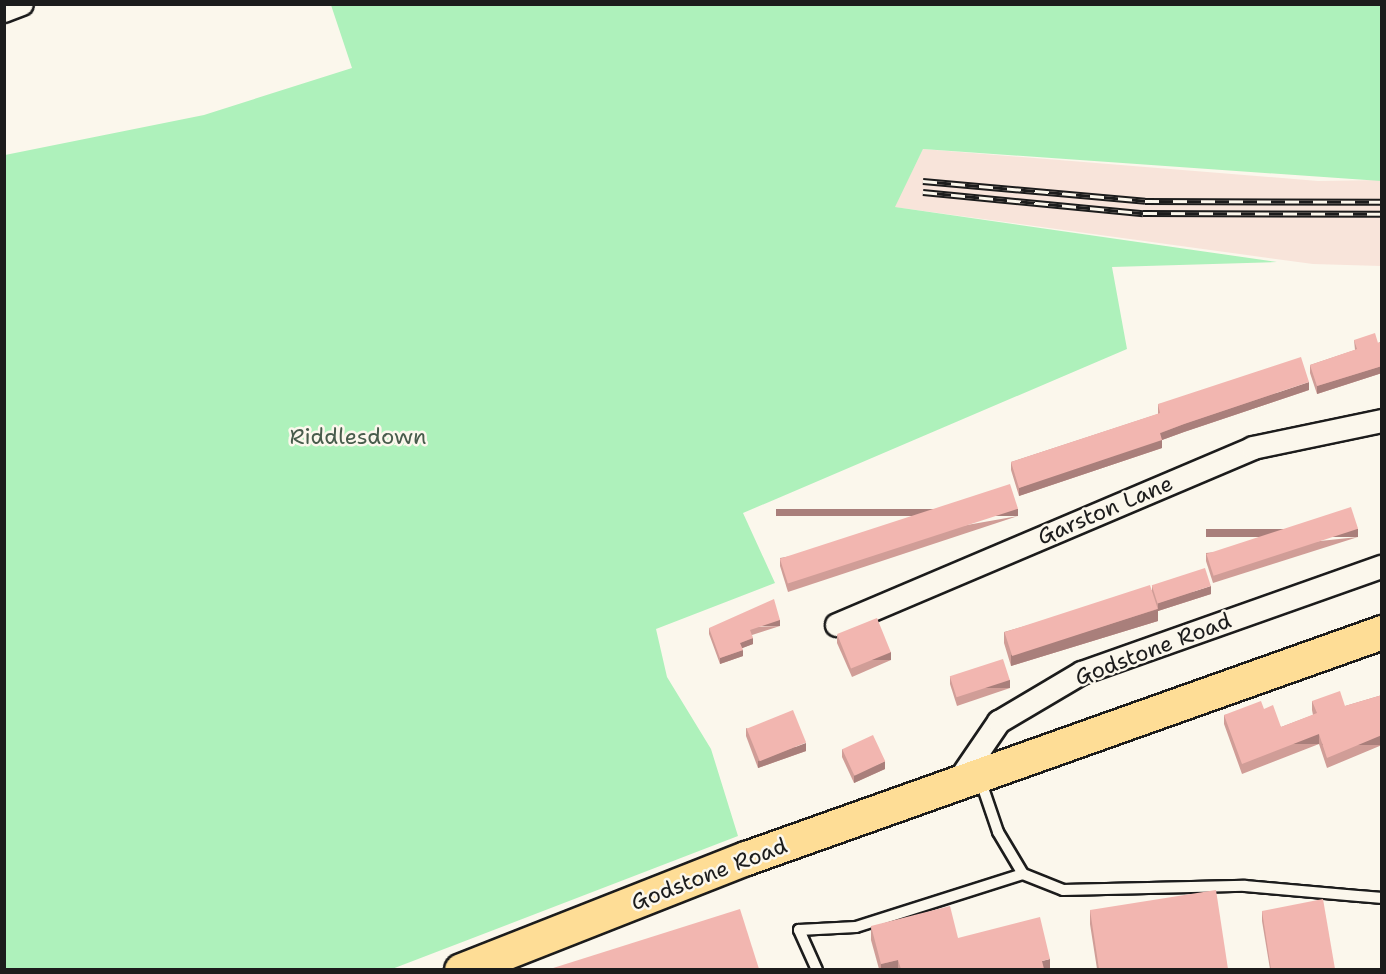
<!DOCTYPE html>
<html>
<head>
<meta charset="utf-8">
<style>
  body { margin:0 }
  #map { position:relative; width:1386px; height:974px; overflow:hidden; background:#fbf7ec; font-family:"Shantell Sans",sans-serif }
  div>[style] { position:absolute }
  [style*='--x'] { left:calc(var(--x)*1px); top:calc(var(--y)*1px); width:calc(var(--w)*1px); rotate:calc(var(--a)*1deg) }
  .built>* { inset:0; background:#f8e4da }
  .green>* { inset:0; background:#aef1bb }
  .roads { filter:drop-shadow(2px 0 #1c1c1c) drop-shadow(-2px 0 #1c1c1c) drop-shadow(0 2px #1c1c1c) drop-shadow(0 -2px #1c1c1c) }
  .service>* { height:10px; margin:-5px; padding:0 5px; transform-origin:5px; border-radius:5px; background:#fbf7ec }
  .minor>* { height:22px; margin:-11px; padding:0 11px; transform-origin:11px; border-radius:11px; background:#fbf7ec }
  .trunk>* { height:33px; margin:-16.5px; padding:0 16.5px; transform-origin:16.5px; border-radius:16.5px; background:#fedd96 }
  .rail>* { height:7px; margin-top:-3.5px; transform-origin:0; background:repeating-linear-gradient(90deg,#fbf7ec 0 14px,#1c1c1c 0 28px); box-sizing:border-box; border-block:2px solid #1c1c1c }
  .wall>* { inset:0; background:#d09d97 }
  .shaded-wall>* { inset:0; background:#a97f7b; transform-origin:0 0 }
  .building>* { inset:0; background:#f2b6b0; transform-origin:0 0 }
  span { translate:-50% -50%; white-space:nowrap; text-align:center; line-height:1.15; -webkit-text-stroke:5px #fbf7ec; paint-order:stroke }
  .park-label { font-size:22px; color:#485c4c }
  .street-label { font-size:22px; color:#1c1c1c }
  .frame { position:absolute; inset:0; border:6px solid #1c1c1c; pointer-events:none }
</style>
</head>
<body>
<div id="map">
  <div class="built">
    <div style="clip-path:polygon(923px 149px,1318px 181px,1381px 180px,1381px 266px,1313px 264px,894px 207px)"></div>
  </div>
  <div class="green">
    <div style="clip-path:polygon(331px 5px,1381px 5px,1381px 181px,923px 149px,895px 207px,1277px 262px,1112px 267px,1127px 349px,743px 513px,775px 583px,656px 629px,667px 677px,711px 749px,738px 836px,392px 969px,5px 969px,5px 155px,204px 115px,352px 68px)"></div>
  </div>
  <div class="roads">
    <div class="service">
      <div style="--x:980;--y:779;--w:56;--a:71.2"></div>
      <div style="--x:998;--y:832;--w:49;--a:59.2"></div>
      <div style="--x:817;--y:970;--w:44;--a:-114.2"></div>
      <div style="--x:799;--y:930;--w:57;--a:-3"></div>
      <div style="--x:856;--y:927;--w:175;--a:-17.6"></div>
      <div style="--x:1023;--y:874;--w:43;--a:21.8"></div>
      <div style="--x:1063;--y:890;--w:182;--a:-1.3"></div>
      <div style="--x:1245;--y:886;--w:138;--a:5"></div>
    </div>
    <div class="minor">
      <div style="--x:4;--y:11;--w:19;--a:-21"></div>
      <div style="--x:837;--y:625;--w:452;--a:-23"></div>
      <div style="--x:1253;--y:448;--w:132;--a:-11.8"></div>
      <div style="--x:958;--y:782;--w:73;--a:-55.7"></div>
      <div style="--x:999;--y:722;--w:96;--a:-30.6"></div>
      <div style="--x:1082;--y:673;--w:318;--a:-19.5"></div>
    </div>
    <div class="trunk">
      <div style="--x:461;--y:970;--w:306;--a:-21.5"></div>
      <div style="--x:746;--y:858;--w:675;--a:-19.56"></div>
    </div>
  </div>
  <div class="rail">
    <div style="--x:923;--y:181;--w:223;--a:5.1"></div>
    <div style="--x:1145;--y:201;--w:237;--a:0.2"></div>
    <div style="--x:923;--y:192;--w:221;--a:5.5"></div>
    <div style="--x:1143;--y:213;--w:239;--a:0.2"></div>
  </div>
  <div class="wall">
    <div style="clip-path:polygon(1354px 340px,1378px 343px,1382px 341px,1382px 373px,1317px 394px,1310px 373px,1310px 365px,1355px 350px)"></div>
    <div style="clip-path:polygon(1309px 390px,1184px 432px,1162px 440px,1162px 448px,1019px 496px,1011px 470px,1011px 462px,1158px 414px,1158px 404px)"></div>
    <div style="clip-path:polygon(1018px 516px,788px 592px,780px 566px,780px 558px)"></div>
    <div style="clip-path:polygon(1358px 537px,1213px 583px,1206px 561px,1206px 553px)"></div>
    <div style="clip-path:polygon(1152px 586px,1211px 594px,1158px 611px,1158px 621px,1011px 666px,1004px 643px,1004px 632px,1152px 590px)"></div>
    <div style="clip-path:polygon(780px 626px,752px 635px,753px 644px,742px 648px,743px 656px,720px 664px,709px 634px,709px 628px)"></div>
    <div style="clip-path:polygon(837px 635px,891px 660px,852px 677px,837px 643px)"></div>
    <div style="clip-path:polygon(950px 677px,1010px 688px,957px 706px,950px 684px)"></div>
    <div style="clip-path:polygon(1382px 695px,1382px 745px,1327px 768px,1319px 744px,1242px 774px,1224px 724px,1224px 715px,1264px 709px,1281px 727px,1313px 715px,1312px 710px,1312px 701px,1345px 706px)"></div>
    <div style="clip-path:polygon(746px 728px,806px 751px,758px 768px,746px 736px)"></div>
    <div style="clip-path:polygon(842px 749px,885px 769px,854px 783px,842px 757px)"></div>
    <div style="clip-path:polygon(1090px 910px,1228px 969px,1097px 969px,1090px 924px)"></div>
    <div style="clip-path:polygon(1262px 911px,1335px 969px,1270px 969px,1262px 921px)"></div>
    <div style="clip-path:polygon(871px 926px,958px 938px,1050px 969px,879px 969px,871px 940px)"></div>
  </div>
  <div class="shaded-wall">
    <div style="clip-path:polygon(1382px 366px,1382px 373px,1317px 394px,1317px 386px)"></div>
    <div style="clip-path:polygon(1309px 382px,1309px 390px,1184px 432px,1162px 440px,1162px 448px,1019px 496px,1019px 488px,1184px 424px)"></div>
    <div style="left:1018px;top:509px;width:7px;height:242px;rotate:90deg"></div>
    <div style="left:1358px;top:529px;width:8px;height:152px;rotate:90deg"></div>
    <div style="clip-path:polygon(1211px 586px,1211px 594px,1158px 611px,1158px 621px,1011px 666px,1011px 655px,1158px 609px,1158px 603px)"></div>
    <div style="left:780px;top:620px;width:6px;height:32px;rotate:90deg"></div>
    <div style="clip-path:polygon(753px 638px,753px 644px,740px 649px,740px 643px)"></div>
    <div style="clip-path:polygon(743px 650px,743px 656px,720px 664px,720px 658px)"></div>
    <div style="left:891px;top:652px;width:8px;height:43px;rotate:90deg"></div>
    <div style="left:1010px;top:680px;width:8px;height:56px;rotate:90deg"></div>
    <div style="left:1319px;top:734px;width:10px;height:83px;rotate:90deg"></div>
    <div style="left:1382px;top:735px;width:10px;height:60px;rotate:90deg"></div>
    <div style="clip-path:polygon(806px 743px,806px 751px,758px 768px,758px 761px)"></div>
    <div style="clip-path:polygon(885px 761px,885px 769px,854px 783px,854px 775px)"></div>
    <div style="clip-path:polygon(1050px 959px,1050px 969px,1042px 969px,1042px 961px)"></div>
    <div style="clip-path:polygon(898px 960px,898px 969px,881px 969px,881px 964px)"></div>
  </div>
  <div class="building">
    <div style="clip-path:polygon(1375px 333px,1378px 343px,1382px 341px,1382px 366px,1317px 386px,1310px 365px,1357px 349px,1354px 340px)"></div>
    <div style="clip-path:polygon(1301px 357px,1309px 382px,1184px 424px,1160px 433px,1162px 440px,1019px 488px,1011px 462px,1160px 413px,1158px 404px)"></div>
    <div style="left:1010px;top:484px;width:26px;height:242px;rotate:72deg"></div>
    <div style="left:1351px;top:507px;width:23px;height:152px;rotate:72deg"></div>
    <div style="left:1205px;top:568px;width:19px;height:56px;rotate:72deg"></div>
    <div style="left:1150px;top:585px;width:25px;height:153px;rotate:72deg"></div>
    <div style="clip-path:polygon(774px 599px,780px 620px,750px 630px,753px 638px,740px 643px,743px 650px,720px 658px,709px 628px)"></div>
    <div style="left:877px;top:618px;width:37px;height:43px;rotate:68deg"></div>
    <div style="left:1003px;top:659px;width:22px;height:56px;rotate:72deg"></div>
    <div style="clip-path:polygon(1340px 691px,1345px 706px,1382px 695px,1382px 735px,1327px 758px,1319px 734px,1242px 764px,1224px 715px,1261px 701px,1264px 709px,1273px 705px,1281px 727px,1317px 713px,1312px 701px)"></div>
    <div style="left:793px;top:710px;width:35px;height:50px;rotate:68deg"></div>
    <div style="left:873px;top:735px;width:29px;height:34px;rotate:65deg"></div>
    <div style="clip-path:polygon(1216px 890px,1228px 969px,1099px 969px,1090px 910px)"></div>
    <div style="clip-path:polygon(1323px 899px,1335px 969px,1271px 969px,1262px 911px)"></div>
    <div style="clip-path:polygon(950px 906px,958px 938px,1040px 917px,1050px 959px,1042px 961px,1044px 969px,901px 969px,898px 960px,881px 964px,871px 926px)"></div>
    <div style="clip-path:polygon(740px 909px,759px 969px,550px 969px)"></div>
  </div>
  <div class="park-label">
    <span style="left:358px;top:437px">Riddlesdown</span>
  </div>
  <div class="street-label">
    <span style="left:1105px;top:510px;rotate:-23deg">Garston Lane</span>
    <span style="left:1153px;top:649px;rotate:-21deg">Godstone Road</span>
    <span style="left:709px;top:874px;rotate:-21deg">Godstone Road</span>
  </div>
  <div class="frame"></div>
</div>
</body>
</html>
